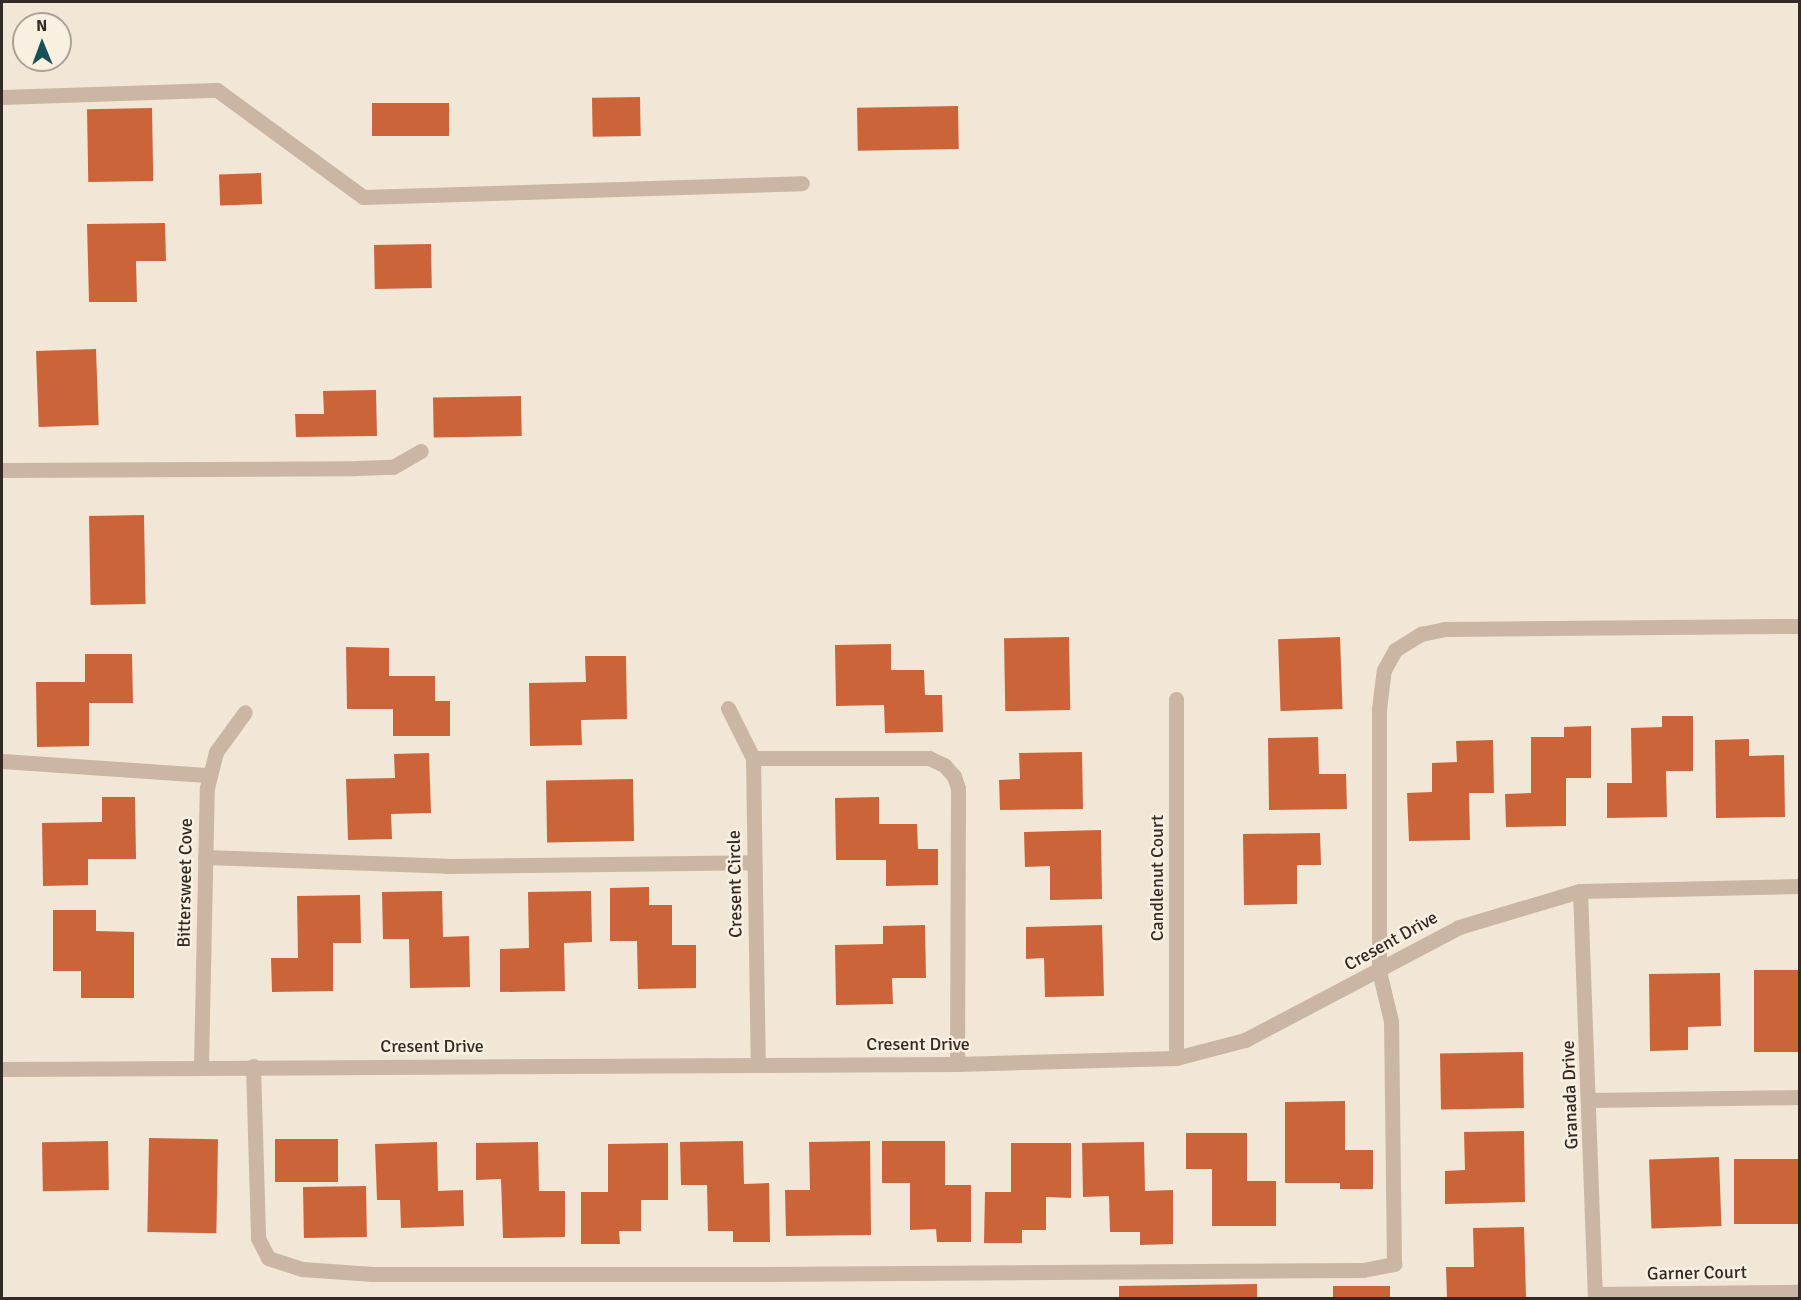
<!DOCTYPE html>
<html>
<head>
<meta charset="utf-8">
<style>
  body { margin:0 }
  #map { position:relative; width:1801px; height:1300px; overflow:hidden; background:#f2e6d6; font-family:Signika,sans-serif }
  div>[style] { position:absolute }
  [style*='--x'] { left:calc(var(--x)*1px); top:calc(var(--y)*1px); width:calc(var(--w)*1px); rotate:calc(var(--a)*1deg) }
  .building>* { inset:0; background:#cc643a; transform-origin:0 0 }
  .lane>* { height:15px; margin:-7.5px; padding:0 7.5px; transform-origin:7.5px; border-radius:7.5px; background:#cab6a2 }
  .street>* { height:15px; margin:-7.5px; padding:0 7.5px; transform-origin:7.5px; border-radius:7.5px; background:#cab6a2 }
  span { translate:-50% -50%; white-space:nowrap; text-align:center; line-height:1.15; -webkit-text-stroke:5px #faf0e2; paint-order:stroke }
  .street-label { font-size:18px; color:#342a25 }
  .frame { position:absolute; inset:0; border:3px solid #342a25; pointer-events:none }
  .north { position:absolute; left:12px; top:12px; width:60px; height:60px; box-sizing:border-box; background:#faf0e2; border:2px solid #aba196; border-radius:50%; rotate:359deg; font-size:16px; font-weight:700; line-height:24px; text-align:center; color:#342a25 }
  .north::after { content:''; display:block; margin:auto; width:21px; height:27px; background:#195057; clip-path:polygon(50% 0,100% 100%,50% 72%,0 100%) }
</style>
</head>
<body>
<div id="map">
  <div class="building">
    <div style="left:640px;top:97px;width:39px;height:48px;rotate:89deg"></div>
    <div style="left:449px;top:103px;width:33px;height:77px;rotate:90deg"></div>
    <div style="left:958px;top:106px;width:43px;height:101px;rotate:89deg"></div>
    <div style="left:152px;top:108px;width:73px;height:65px;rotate:89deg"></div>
    <div style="left:261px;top:173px;width:31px;height:42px;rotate:88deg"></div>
    <div style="clip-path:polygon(165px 223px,166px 261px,136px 261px,137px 302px,89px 302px,87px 224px)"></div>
    <div style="left:431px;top:244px;width:44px;height:57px;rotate:89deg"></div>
    <div style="left:96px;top:349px;width:76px;height:60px;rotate:88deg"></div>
    <div style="clip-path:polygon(376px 390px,377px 436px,296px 437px,295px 414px,324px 414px,323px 391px)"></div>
    <div style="left:521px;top:396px;width:40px;height:88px;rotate:89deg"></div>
    <div style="left:144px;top:515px;width:89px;height:55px;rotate:89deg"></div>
    <div style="left:1069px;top:637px;width:73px;height:65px;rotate:89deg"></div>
    <div style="left:1340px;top:637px;width:72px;height:62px;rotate:88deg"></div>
    <div style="clip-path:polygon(891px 644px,891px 670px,924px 670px,925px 695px,942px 695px,943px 732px,885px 733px,884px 705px,836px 706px,835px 645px)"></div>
    <div style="clip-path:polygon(346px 647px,389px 648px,389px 676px,435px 676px,435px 701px,450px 701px,450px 736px,393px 736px,393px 709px,347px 709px)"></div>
    <div style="clip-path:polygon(85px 654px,132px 654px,133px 703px,89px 703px,89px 746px,37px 747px,36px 682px,85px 682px)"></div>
    <div style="clip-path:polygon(585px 656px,626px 656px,627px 719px,581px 720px,582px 745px,530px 746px,529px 683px,586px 682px)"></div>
    <div style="clip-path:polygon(1662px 716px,1693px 716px,1693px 771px,1666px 771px,1667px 817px,1607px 818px,1607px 783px,1632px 783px,1631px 728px,1662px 727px)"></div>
    <div style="clip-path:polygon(1591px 726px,1591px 778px,1566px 778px,1566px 826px,1506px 827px,1505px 794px,1531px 793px,1531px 737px,1564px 737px,1564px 727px)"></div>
    <div style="clip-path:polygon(1318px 737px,1319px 774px,1346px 774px,1347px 809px,1269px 810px,1268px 738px)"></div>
    <div style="clip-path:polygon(1749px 739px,1749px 756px,1784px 755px,1785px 817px,1716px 818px,1715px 740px)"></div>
    <div style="clip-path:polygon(1493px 740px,1494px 793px,1469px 793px,1470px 840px,1409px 841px,1407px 793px,1432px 792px,1432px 763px,1457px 762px,1456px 741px)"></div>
    <div style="clip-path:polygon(1082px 752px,1083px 809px,1000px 810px,999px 780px,1020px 779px,1019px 753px)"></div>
    <div style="clip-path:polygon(429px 753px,431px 813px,391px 814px,392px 839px,348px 840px,346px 779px,395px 778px,394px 754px)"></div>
    <div style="left:633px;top:779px;width:62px;height:87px;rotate:89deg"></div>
    <div style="clip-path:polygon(102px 797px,135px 797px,136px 859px,88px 859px,88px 885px,43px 886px,42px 823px,102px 822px)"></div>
    <div style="clip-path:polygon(879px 797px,879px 824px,917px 824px,918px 849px,938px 849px,938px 885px,886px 886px,886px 860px,836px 860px,835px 798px)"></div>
    <div style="clip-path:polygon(1101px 830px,1102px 899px,1050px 900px,1050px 866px,1025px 867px,1024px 832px)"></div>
    <div style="clip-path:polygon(1320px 833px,1321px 865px,1297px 865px,1297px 904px,1244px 905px,1243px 834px)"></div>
    <div style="clip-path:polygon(649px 887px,649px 905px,672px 905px,672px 945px,696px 945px,696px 988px,638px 989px,637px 941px,610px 941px,610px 888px)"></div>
    <div style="clip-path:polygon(442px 891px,443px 937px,469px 936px,470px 987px,410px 988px,409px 939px,383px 939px,382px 892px)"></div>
    <div style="clip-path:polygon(591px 891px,592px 942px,564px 943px,565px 991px,500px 992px,500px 949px,529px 948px,528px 892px)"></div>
    <div style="clip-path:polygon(360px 895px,361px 943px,333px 943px,333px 991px,272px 992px,271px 958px,298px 958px,297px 896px)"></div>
    <div style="clip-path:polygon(53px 910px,96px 910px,96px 931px,134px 932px,134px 998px,81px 998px,81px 971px,53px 971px)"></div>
    <div style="clip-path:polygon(925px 925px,926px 978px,892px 978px,893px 1004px,836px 1005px,835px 945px,883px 944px,883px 926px)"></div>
    <div style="clip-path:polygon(1102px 925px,1104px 996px,1045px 997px,1044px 958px,1026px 959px,1026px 927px)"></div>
    <div style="left:1800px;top:970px;width:82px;height:46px;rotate:90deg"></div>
    <div style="clip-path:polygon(1720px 973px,1721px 1026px,1688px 1027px,1688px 1050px,1650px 1051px,1649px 974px)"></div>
    <div style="left:1523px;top:1052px;width:56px;height:83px;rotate:89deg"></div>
    <div style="clip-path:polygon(1345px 1101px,1345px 1150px,1373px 1150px,1373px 1189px,1340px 1189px,1340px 1183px,1285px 1183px,1285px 1102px)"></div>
    <div style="clip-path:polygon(1524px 1131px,1525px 1202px,1445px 1204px,1445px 1171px,1465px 1170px,1464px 1132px)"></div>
    <div style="clip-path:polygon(1186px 1133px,1247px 1133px,1247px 1181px,1276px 1181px,1276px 1226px,1212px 1226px,1212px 1169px,1186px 1169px)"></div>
    <div style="left:149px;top:1138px;width:69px;height:94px;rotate:1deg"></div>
    <div style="left:338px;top:1139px;width:43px;height:63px;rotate:90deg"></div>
    <div style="left:108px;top:1141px;width:49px;height:66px;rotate:89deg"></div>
    <div style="clip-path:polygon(743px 1141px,744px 1184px,769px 1183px,770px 1242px,733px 1242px,733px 1231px,708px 1231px,707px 1185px,681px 1185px,680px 1142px)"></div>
    <div style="clip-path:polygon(870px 1141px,871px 1235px,786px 1236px,785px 1190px,810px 1190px,809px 1142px)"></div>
    <div style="clip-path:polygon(882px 1141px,945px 1141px,945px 1185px,971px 1185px,971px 1242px,937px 1242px,936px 1229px,910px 1230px,910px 1183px,882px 1183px)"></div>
    <div style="clip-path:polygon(437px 1142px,438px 1191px,463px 1190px,464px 1226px,401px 1228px,400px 1200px,377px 1200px,375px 1144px)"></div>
    <div style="clip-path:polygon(538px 1142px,539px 1191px,565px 1191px,565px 1237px,503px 1238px,501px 1179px,476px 1180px,476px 1143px)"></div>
    <div style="clip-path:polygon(1144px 1142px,1145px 1191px,1173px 1190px,1173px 1244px,1140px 1245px,1140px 1232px,1110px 1232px,1109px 1196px,1083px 1197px,1082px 1143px)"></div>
    <div style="clip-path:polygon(668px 1143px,668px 1200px,641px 1200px,641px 1231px,619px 1231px,620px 1244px,581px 1244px,581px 1192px,608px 1192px,608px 1144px)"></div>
    <div style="clip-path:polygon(1011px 1143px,1071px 1143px,1071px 1198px,1046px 1197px,1046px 1230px,1022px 1230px,1022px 1243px,984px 1243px,985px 1192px,1011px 1192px)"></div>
    <div style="left:1719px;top:1157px;width:69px;height:70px;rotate:88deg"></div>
    <div style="left:1800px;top:1159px;width:65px;height:66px;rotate:90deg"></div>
    <div style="left:366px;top:1186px;width:51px;height:63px;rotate:89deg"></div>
    <div style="clip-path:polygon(1524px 1227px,1526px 1297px,1447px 1298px,1446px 1267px,1474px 1267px,1473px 1228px)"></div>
    <div style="clip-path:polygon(1257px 1284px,1257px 1298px,1119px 1298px,1119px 1286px)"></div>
    <div style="left:1390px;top:1286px;width:12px;height:57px;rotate:90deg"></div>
  </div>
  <div class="lane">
    <div style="--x:2;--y:97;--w:215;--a:-1.9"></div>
    <div style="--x:217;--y:90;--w:181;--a:36.2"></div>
    <div style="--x:363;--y:197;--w:439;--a:-1.8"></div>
    <div style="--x:2;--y:470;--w:354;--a:-0.3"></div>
    <div style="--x:356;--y:468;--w:37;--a:-2"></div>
    <div style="--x:393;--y:467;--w:32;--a:-30"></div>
    <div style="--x:753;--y:758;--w:176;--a:0"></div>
    <div style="--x:929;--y:758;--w:17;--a:25"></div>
    <div style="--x:944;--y:765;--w:15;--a:48"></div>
    <div style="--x:954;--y:776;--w:13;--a:72"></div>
    <div style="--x:958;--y:788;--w:276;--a:90.2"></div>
    <div style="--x:2;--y:761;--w:208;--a:3.9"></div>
    <div style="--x:205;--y:857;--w:242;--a:2.1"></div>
    <div style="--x:447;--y:866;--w:306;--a:-0.7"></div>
    <div style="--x:253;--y:1066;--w:172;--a:88.3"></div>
    <div style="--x:258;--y:1238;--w:22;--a:63"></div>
    <div style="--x:268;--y:1258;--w:36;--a:18"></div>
    <div style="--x:302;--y:1269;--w:71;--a:4"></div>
    <div style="--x:373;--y:1274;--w:385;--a:0"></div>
    <div style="--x:758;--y:1274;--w:605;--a:-0.38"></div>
    <div style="--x:1363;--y:1270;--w:32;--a:-11"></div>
    <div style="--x:1394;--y:1264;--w:243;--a:-90.7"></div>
    <div style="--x:1391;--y:1021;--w:51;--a:-103.5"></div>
    <div style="--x:1379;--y:971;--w:262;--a:-90"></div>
    <div style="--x:1379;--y:709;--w:39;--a:-83"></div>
    <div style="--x:1384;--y:670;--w:23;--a:-61"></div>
    <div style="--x:1395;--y:650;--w:31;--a:-32"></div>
    <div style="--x:1421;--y:634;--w:25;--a:-12"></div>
    <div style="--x:1445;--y:629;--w:355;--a:-0.5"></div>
    <div style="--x:1590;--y:1100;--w:210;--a:-0.8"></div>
  </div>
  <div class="street">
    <div style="--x:1176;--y:699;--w:359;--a:90"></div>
    <div style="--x:728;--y:708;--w:56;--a:63.4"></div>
    <div style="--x:753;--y:758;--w:306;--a:89.1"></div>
    <div style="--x:1580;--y:891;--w:407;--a:87.9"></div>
    <div style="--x:201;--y:1065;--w:277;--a:-88.8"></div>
    <div style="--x:207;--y:788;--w:37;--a:-76"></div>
    <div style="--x:216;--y:752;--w:49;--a:-54.1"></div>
    <div style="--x:2;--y:1069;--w:955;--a:-0.3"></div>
    <div style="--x:957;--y:1064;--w:219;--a:-1.6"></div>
    <div style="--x:1176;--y:1058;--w:71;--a:-14.6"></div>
    <div style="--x:1245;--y:1040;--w:242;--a:-27.8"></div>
    <div style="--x:1459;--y:927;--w:126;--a:-16.6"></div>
    <div style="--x:1580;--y:891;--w:220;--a:-1.3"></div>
    <div style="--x:1595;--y:1294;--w:205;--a:-0.6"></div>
  </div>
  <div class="street-label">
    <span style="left:1157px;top:878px;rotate:-90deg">Candlenut Court</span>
    <span style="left:185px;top:883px;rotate:-89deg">Bittersweet Cove</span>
    <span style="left:735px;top:884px;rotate:-91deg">Cresent Circle</span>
    <span style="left:1391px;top:941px;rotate:-29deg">Cresent Drive</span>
    <span style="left:918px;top:1044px">Cresent Drive</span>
    <span style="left:432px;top:1046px">Cresent Drive</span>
    <span style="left:1570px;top:1095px;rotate:-92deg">Granada Drive</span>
    <span style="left:1697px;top:1273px;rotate:-1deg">Garner Court</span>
  </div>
  <div class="frame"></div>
  <div class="north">N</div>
</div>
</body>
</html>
